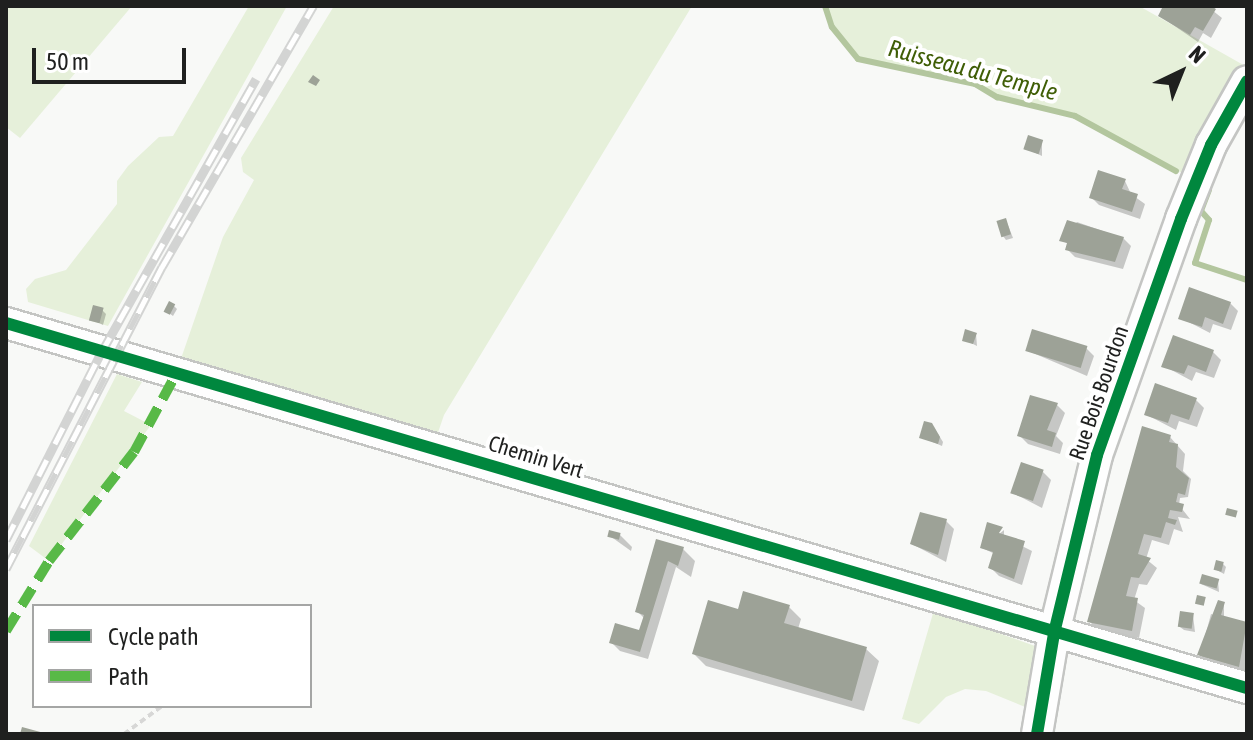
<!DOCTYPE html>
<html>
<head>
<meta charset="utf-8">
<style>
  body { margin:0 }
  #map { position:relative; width:1253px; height:740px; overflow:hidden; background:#f8f9f7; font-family:"Asap Condensed",sans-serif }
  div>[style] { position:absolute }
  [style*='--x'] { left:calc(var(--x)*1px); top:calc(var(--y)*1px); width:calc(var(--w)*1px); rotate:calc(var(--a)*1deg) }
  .green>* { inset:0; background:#e6f0da }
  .shadow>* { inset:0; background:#0003 }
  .stream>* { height:6px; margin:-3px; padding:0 3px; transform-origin:3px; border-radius:3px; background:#b3c69e }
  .building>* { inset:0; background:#9da297; transform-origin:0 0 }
  .path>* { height:4px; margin-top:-2px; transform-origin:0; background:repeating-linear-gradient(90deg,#d7d7d6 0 6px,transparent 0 10px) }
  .roads { filter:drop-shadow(2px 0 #c4c5c3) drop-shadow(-2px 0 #c4c5c3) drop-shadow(0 2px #c4c5c3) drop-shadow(0 -2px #c4c5c3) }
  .minor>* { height:30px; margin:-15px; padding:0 15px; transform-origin:15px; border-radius:15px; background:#fefefe }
  .rail>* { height:9px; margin-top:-4.5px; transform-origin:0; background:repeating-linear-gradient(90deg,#fff 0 18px,#d3d4d3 0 36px); box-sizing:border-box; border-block:2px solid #d3d4d3 }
  .quiet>* { height:10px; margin-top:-5px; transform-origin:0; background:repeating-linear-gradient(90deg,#58b947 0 20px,transparent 0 30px) }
  .cycleway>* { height:12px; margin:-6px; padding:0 6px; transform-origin:6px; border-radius:6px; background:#00873e }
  span { translate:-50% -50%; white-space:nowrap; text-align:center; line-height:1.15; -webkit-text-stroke:8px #fff; paint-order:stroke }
  .street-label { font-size:22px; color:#1f201f }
  .water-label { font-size:24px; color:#3f5e06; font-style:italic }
  .frame { position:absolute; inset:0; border:8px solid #1f201f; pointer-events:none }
  .legend { position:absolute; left:32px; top:604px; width:280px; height:104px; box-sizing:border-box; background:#fff; border:2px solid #a5a6a5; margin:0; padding:10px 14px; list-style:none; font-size:24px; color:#1f201f }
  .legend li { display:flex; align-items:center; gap:16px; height:40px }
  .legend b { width:40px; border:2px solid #a5a6a5 }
  .north { position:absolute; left:1141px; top:32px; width:80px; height:80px; -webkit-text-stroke:6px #fff; paint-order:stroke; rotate:43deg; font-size:22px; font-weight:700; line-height:32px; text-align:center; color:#1f201f }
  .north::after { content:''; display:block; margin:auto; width:28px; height:36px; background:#1f201f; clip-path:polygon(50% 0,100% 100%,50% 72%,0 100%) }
  .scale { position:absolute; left:32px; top:48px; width:154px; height:36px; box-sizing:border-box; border:4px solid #1f201f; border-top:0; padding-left:10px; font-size:24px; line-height:28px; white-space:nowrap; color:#1f201f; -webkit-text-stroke:6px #fff; paint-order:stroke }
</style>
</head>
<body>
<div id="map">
  <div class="green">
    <div style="clip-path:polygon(6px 6px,132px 6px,20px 138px,6px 127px)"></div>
    <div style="clip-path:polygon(249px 6px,287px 6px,108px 326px,28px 302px,26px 289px,35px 279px,66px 270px,117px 204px,117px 181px,128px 166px,159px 137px,173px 136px)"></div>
    <div style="clip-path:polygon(334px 6px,692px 6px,444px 415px,433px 447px,175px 376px,223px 237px,254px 180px,243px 172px,241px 158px)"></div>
    <div style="clip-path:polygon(825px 6px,1139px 6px,1247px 67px,1197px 181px,1075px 116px,997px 97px,975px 84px,858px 59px,832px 27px)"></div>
    <div style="clip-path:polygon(117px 374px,142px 382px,124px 411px,151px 425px,49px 561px,29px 546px)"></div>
    <div style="clip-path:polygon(934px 610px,1035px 646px,1030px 709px,986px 691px,965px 689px,946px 697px,919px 724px,902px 719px)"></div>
  </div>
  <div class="shadow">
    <div style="clip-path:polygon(1166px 6px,1207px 6px,1222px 18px,1211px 38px,1203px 33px,1198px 42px,1160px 16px)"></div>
    <div style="clip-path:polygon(1042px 142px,1042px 156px,1025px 148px)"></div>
    <div style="clip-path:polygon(1125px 181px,1131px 194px,1145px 204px,1140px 219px,1099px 205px,1091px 197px)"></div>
    <div style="clip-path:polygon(1006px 220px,1013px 238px,1006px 240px,1003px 236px)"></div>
    <div style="clip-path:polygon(1077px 222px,1123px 238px,1131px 246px,1123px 269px,1075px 257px,1067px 249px,1069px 244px,1061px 240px)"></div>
    <div style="clip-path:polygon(1230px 303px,1238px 311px,1231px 330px,1213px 324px,1210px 333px,1181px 318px)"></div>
    <div style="clip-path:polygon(173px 305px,177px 309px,173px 316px,166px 311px)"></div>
    <div style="clip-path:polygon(102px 310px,106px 314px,103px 325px,91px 319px)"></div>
    <div style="clip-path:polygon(976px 334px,977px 346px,965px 340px)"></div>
    <div style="clip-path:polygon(1086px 348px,1094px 356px,1087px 376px,1026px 350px)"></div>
    <div style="clip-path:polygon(1213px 352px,1221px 360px,1214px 378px,1196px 372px,1192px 381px,1164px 366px)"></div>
    <div style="clip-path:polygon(1196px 400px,1204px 408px,1197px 427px,1179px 421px,1176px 430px,1147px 415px)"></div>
    <div style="clip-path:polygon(1057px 405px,1065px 413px,1056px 436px,1063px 443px,1060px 454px,1028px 444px,1020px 436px)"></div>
    <div style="clip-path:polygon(935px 429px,943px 442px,942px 446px,921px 437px)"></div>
    <div style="clip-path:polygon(1170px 437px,1185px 454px,1183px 471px,1191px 479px,1188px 497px,1180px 498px,1179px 505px,1190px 519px,1178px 517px,1183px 532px,1174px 529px,1169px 545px,1152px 540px,1146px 559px,1157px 568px,1147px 585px,1139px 584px,1134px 600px,1145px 608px,1139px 638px,1097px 629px,1089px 621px)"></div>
    <div style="clip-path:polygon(1043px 472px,1051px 480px,1042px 508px,1013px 493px)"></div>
    <div style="clip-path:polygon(946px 521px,954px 529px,946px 562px,912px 544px)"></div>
    <div style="clip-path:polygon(1004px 530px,1004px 537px,1032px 551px,1022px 585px,999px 576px,991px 568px,995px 554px,982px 548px)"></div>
    <div style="clip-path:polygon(620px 535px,632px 547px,631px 551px,610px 536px)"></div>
    <div style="clip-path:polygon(658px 542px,683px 549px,695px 561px,691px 577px,676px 567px,648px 659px,620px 651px,612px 643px,640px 632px,645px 619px,637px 611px)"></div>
    <div style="clip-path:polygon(1223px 564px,1226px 567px,1224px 574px,1215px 569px)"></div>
    <div style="clip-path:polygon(1218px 581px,1219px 592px,1201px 584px)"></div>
    <div style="clip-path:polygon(1224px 604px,1224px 618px,1247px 624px,1247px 684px,1222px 677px,1200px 655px,1211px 614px,1221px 617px,1216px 612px)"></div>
    <div style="clip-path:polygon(789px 607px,801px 619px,798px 629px,866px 649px,879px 661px,864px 711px,706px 666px,694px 654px,739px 612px)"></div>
    <div style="clip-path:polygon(1193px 615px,1195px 632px,1184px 630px,1180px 627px)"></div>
  </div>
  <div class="stream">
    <div style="--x:825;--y:6;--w:22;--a:72"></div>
    <div style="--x:832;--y:27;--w:41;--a:50.9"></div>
    <div style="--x:858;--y:59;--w:120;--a:12.1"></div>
    <div style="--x:975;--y:84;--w:26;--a:31"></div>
    <div style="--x:997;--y:97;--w:80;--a:13.7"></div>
    <div style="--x:1075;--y:116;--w:115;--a:28.6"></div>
    <div style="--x:1209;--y:190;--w:22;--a:111"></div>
    <div style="--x:1201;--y:211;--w:12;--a:48"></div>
    <div style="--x:1209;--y:220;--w:45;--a:108"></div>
    <div style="--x:1195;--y:263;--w:55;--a:18.1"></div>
  </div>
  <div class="building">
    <div style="clip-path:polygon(1163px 6px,1211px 6px,1216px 9px,1203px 31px,1195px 27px,1190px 35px,1158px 16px)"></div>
    <div style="clip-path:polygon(313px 75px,320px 80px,316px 86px,308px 82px)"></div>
    <div style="left:1028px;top:135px;width:16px;height:15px;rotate:18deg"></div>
    <div style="clip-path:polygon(1098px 170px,1126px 179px,1122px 189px,1138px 194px,1132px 212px,1089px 198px)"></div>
    <div style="left:1006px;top:218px;width:17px;height:10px;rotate:73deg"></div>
    <div style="clip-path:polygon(1067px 220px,1124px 237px,1115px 262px,1065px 250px,1067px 243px,1059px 241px)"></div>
    <div style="clip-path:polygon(1189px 287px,1231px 302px,1223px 324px,1205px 317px,1202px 327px,1178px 319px)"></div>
    <div style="left:169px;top:301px;width:7px;height:12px;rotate:27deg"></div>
    <div style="left:93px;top:305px;width:11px;height:16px;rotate:15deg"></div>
    <div style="clip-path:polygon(965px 329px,977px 333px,973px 344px,962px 341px)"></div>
    <div style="left:1032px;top:329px;width:58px;height:23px;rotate:17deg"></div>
    <div style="clip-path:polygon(1173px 335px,1214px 350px,1206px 372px,1188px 365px,1184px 374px,1161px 367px)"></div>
    <div style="clip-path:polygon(1155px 383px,1197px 398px,1189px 420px,1171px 414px,1168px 423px,1144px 415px)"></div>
    <div style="clip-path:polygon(1030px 395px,1058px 403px,1047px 430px,1056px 433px,1052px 447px,1017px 436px)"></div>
    <div style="clip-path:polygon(924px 421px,932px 423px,940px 437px,938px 444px,919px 438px)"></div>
    <div style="clip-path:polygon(1142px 426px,1171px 435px,1169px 442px,1178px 444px,1176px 467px,1189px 478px,1185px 495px,1178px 493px,1176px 502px,1184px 504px,1182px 512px,1170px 510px,1168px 518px,1177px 520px,1175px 525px,1166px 522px,1161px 538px,1144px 534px,1138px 554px,1151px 558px,1139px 578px,1131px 577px,1126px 596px,1138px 598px,1132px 631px,1087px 622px)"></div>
    <div style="left:1021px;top:462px;width:24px;height:33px;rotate:19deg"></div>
    <div style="left:1227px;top:508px;width:11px;height:7px;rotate:15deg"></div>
    <div style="clip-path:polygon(920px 512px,947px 519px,938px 555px,910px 544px)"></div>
    <div style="clip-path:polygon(987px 522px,1003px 527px,999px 533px,1025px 541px,1014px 579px,988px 568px,993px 552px,980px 548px)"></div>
    <div style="left:609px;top:530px;width:12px;height:7px;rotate:14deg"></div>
    <div style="clip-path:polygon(656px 539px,684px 547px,678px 566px,668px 561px,640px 652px,609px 643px,615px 623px,639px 630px,644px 615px,635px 612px)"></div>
    <div style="left:1216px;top:560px;width:8px;height:10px;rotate:14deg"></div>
    <div style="left:1202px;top:574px;width:18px;height:10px;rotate:16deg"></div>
    <div style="clip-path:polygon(743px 591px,790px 605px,784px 623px,867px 647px,852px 701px,692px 654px,708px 600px,738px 609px)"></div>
    <div style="left:1197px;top:595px;width:9px;height:9px;rotate:13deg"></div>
    <div style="clip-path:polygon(1218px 600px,1225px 602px,1221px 615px,1247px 622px,1239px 667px,1197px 655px)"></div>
    <div style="left:1180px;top:611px;width:14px;height:16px;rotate:8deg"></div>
    <div style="clip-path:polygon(22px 727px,44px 733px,44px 734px,20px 734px)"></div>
  </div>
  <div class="path">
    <div style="--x:124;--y:734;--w:47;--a:-36.4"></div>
  </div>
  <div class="roads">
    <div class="minor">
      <div style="--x:6;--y:323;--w:1294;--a:16.39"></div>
      <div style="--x:1037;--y:734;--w:102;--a:-80.4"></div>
      <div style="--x:1054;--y:633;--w:183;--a:-76.4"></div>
      <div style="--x:1097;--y:455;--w:251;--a:-70.4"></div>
      <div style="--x:1181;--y:219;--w:80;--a:-67.9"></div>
      <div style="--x:1211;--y:145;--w:73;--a:-60.6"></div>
    </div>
  </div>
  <div class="rail">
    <div style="--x:6;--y:540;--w:210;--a:-63.1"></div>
    <div style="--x:101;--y:353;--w:315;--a:-60.5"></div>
    <div style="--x:6;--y:569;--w:340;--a:-62.7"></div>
    <div style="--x:162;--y:267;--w:302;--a:-59.9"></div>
  </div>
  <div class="quiet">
    <div style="--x:6;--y:631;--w:82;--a:-58.4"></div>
    <div style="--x:49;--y:561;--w:138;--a:-52.1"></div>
    <div style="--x:134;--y:452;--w:86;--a:-61.7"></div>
  </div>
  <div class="cycleway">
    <div style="--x:6;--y:323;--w:1294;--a:16.39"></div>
    <div style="--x:1037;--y:734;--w:102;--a:-80.4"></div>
    <div style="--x:1054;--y:633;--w:183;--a:-76.4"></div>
    <div style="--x:1097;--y:455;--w:251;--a:-70.4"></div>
    <div style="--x:1181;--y:219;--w:80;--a:-67.9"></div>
    <div style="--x:1211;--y:145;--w:73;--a:-60.6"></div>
  </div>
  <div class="street-label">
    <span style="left:1099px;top:393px;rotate:-71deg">Rue Bois Bourdon</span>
    <span style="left:536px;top:457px;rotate:17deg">Chemin Vert</span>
  </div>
  <div class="water-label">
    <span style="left:973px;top:70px;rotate:15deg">Ruisseau du Temple</span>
  </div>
  <div class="frame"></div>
  <ul class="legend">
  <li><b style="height:10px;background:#00873e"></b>Cycle path</li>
  <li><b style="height:10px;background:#58b947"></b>Path</li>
  </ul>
  <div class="north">N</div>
  <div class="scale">50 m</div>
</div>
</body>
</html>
